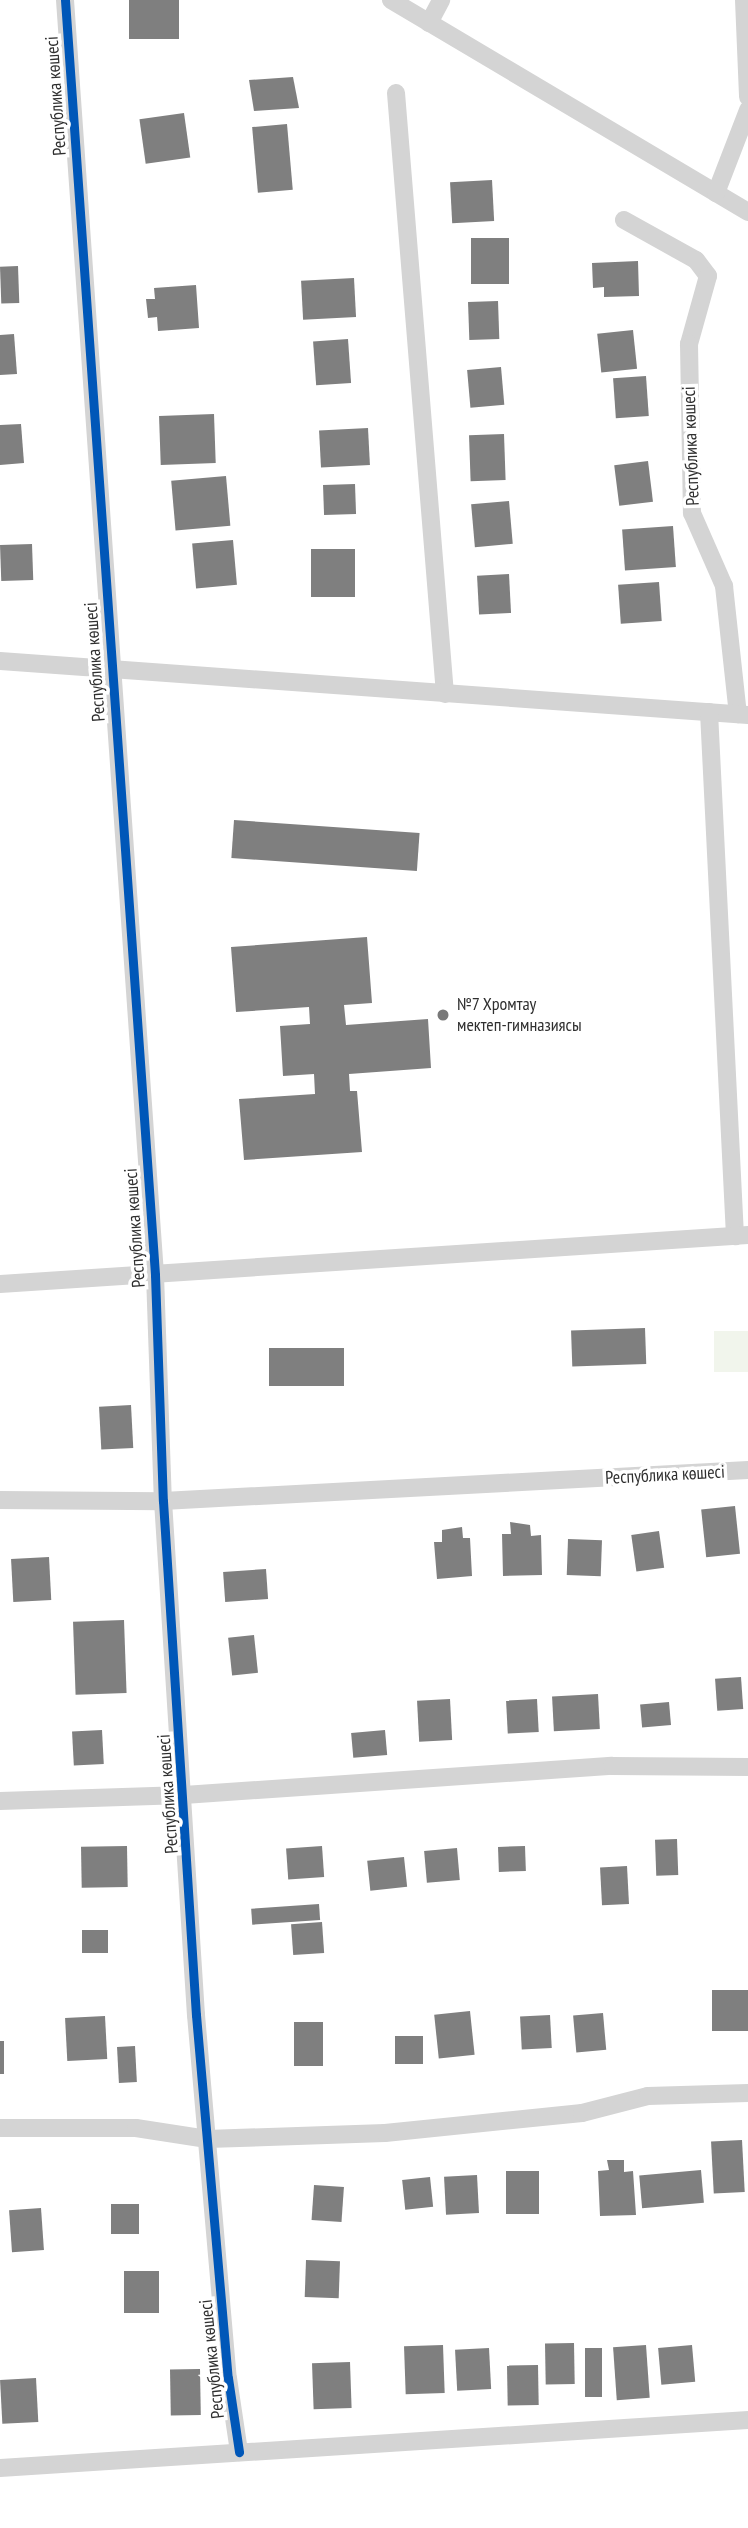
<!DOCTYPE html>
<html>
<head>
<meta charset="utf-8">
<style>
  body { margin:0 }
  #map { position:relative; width:748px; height:2528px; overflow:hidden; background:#fff; font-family:"PT Sans Narrow",sans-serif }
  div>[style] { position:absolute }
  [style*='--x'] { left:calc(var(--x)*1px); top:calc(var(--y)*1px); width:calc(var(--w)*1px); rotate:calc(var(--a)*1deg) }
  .green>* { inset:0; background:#f1f5ec; transform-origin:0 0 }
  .building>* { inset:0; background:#7f7f7f; transform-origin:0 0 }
  .minor>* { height:18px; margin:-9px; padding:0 9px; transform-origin:9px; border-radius:9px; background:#d4d4d4 }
  .cycleway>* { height:9px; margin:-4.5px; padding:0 4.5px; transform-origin:4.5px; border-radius:4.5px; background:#0057b8 }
  .dots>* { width:19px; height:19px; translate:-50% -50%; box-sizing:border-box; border:4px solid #fff; border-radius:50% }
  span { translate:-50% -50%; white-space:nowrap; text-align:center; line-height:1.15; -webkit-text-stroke:7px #fff; paint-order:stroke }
  .street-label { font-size:18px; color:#2f2f2f }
  .poi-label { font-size:18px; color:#2f2f2f }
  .left { translate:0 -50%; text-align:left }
</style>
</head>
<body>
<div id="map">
  <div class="green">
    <div style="left:748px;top:1331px;width:41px;height:34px;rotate:90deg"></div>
  </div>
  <div class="building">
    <div style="left:129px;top:0;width:50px;height:39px"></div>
    <div style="clip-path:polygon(293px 77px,299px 108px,254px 111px,249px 80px)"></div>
    <div style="left:184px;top:113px;width:45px;height:45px;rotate:82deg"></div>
    <div style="left:287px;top:124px;width:66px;height:35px;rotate:85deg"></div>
    <div style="left:492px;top:180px;width:41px;height:42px;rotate:87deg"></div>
    <div style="left:471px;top:238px;width:38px;height:46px"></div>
    <div style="clip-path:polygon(638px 261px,639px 296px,604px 297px,604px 287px,593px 288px,592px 263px)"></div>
    <div style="left:18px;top:266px;width:37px;height:18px;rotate:88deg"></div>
    <div style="left:354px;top:278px;width:39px;height:53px;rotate:87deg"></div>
    <div style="clip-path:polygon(196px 285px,199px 328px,158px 331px,157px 317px,148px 318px,146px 299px,155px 299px,154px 288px)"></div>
    <div style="left:498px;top:301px;width:38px;height:30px;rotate:88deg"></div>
    <div style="left:633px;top:330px;width:39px;height:36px;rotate:84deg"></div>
    <div style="clip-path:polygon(14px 334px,17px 374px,0 375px,0 335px)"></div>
    <div style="left:348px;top:339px;width:44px;height:35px;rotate:86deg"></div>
    <div style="left:501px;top:367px;width:38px;height:34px;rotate:85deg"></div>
    <div style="left:646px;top:376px;width:40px;height:33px;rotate:86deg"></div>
    <div style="left:214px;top:414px;width:49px;height:55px;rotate:88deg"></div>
    <div style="clip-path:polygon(21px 424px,24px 463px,0 465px,0 425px)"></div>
    <div style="left:368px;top:428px;width:37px;height:49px;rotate:87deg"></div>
    <div style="left:504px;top:434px;width:46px;height:35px;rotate:88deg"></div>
    <div style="left:648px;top:461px;width:41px;height:34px;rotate:83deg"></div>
    <div style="left:226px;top:476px;width:50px;height:55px;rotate:85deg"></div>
    <div style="left:355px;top:484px;width:30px;height:32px;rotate:88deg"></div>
    <div style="left:509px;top:501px;width:43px;height:38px;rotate:85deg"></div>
    <div style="left:673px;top:526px;width:41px;height:51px;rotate:86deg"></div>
    <div style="left:233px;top:540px;width:45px;height:41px;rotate:85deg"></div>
    <div style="left:32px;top:544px;width:36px;height:32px;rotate:88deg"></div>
    <div style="left:311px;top:549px;width:44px;height:48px"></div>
    <div style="left:509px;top:574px;width:39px;height:32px;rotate:87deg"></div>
    <div style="left:659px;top:582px;width:39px;height:41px;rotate:86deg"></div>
    <div style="left:234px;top:820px;width:186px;height:38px;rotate:4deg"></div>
    <div style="clip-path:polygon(367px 937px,372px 1003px,344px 1005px,346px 1025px,428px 1019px,431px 1068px,349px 1074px,350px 1091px,357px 1091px,362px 1152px,244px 1160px,239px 1099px,315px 1094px,314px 1074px,283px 1076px,280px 1026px,310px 1024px,309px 1007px,236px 1012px,231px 947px)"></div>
    <div style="left:645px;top:1328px;width:36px;height:74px;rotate:88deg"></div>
    <div style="left:269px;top:1348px;width:75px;height:38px"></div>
    <div style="left:131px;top:1405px;width:43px;height:32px;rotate:87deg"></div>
    <div style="left:735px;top:1506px;width:48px;height:34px;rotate:84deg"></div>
    <div style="clip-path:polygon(510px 1522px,530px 1525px,531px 1536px,541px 1535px,542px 1575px,503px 1576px,502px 1534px,511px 1534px)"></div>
    <div style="clip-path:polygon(462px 1527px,463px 1538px,470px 1538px,472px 1576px,437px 1579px,434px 1542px,442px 1542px,442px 1530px)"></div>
    <div style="left:659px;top:1531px;width:37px;height:28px;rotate:82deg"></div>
    <div style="left:568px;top:1539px;width:34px;height:36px;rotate:2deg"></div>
    <div style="left:49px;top:1557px;width:43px;height:38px;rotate:87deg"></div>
    <div style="left:266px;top:1569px;width:30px;height:43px;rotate:86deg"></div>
    <div style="left:124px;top:1620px;width:73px;height:51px;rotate:88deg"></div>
    <div style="left:254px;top:1635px;width:38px;height:26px;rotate:84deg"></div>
    <div style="left:741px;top:1677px;width:32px;height:26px;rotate:86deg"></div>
    <div style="left:598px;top:1694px;width:35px;height:46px;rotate:87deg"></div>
    <div style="left:450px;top:1699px;width:41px;height:33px;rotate:87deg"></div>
    <div style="left:537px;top:1699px;width:33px;height:31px;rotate:87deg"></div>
    <div style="left:669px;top:1702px;width:23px;height:29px;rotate:85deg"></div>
    <div style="left:102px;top:1730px;width:34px;height:30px;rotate:87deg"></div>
    <div style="left:385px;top:1730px;width:25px;height:34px;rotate:85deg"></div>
    <div style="left:677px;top:1839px;width:36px;height:22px;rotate:88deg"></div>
    <div style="left:127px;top:1846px;width:41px;height:46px;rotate:89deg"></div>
    <div style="left:322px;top:1846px;width:31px;height:36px;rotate:86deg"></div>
    <div style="left:525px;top:1846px;width:25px;height:27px;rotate:88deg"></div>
    <div style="left:457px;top:1848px;width:32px;height:33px;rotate:85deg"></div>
    <div style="left:404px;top:1857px;width:30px;height:37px;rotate:84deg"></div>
    <div style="left:627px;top:1866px;width:38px;height:27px;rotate:87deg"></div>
    <div style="left:319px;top:1904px;width:16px;height:68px;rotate:86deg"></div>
    <div style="left:322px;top:1922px;width:31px;height:31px;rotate:86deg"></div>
    <div style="left:82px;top:1930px;width:26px;height:23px"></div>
    <div style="left:748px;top:1990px;width:41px;height:36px;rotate:90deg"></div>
    <div style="left:470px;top:2011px;width:44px;height:36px;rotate:84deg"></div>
    <div style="left:603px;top:2013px;width:37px;height:30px;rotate:85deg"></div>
    <div style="left:550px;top:2015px;width:33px;height:30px;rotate:87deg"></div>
    <div style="left:105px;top:2016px;width:43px;height:40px;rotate:87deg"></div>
    <div style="left:294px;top:2022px;width:29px;height:44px"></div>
    <div style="left:395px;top:2036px;width:28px;height:28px"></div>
    <div style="left:0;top:2041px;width:4px;height:33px"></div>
    <div style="left:135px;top:2046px;width:36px;height:18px;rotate:87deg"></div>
    <div style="left:742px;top:2140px;width:52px;height:31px;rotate:87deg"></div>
    <div style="clip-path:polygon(607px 2160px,624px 2160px,624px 2172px,633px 2171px,636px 2215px,600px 2216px,598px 2171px,609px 2170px)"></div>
    <div style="left:701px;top:2170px;width:33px;height:62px;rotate:85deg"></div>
    <div style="left:506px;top:2171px;width:33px;height:43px"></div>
    <div style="left:477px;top:2175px;width:38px;height:33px;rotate:87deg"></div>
    <div style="left:430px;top:2177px;width:30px;height:28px;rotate:84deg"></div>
    <div style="left:314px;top:2185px;width:30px;height:35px;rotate:4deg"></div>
    <div style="left:111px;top:2204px;width:28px;height:30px"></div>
    <div style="left:41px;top:2208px;width:42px;height:32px;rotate:86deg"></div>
    <div style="left:306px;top:2260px;width:34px;height:37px;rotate:2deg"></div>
    <div style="left:124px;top:2271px;width:35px;height:42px"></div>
    <div style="left:574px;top:2343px;width:41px;height:29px;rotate:89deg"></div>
    <div style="left:443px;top:2345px;width:48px;height:39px;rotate:88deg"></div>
    <div style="left:646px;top:2345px;width:53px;height:33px;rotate:86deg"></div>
    <div style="left:692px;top:2345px;width:37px;height:34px;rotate:85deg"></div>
    <div style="left:489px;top:2348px;width:41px;height:34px;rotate:87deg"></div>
    <div style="left:585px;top:2348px;width:17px;height:49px"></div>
    <div style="left:350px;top:2362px;width:46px;height:38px;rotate:88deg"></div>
    <div style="left:538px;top:2365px;width:40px;height:31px;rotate:89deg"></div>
    <div style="left:200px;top:2369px;width:46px;height:30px;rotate:89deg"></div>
    <div style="left:36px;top:2378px;width:44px;height:36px;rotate:87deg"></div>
  </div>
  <div class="minor">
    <div style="--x:65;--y:0;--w:1278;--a:85.96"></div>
    <div style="--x:155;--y:1275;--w:226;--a:88"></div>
    <div style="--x:163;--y:1501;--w:515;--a:86.33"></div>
    <div style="--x:196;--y:2015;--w:364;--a:85"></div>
    <div style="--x:228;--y:2378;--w:75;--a:81.5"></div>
    <div style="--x:391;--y:0;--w:415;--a:30.7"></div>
    <div style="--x:744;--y:0;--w:97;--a:87.6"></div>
    <div style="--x:429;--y:23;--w:26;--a:-62"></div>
    <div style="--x:396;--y:93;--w:603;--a:85.34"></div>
    <div style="--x:716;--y:193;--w:89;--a:-68.9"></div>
    <div style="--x:624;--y:220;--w:82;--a:29.1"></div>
    <div style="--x:696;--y:260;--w:20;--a:53"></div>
    <div style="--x:708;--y:276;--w:71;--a:105.6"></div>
    <div style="--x:689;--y:344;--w:169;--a:89"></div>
    <div style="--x:692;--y:513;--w:80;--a:66.3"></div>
    <div style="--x:724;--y:586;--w:129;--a:83.8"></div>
    <div style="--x:0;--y:661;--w:750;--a:4.13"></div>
    <div style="--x:709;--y:712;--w:525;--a:87.16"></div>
    <div style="--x:0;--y:1284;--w:750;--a:-3.75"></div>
    <div style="--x:0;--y:1500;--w:163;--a:0.4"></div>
    <div style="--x:163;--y:1501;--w:586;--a:-3.03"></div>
    <div style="--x:0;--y:1801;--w:184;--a:-1.9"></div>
    <div style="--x:184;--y:1795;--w:429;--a:-3.9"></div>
    <div style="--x:612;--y:1766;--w:136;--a:0.4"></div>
    <div style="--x:0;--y:2128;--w:136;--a:0"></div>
    <div style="--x:136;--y:2128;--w:72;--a:8.8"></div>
    <div style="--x:207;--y:2139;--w:178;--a:-1.9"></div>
    <div style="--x:385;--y:2133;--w:198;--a:-5.8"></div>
    <div style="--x:582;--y:2113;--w:68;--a:-14.4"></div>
    <div style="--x:648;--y:2096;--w:100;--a:-1.7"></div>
    <div style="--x:0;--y:2468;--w:750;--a:-3.67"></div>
  </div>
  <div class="cycleway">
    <div style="--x:65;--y:0;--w:1278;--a:85.96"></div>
    <div style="--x:155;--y:1275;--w:226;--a:88"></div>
    <div style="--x:163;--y:1501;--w:515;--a:86.33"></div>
    <div style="--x:196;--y:2015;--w:364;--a:85"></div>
    <div style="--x:228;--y:2378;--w:75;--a:81.5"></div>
  </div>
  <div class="dots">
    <div style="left:443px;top:1015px;background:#787878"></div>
  </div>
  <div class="street-label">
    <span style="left:56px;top:96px;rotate:-94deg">Республика көшесі</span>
    <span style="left:691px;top:446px;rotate:-92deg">Республика көшесі</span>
    <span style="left:95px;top:662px;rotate:-94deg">Республика көшесі</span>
    <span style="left:135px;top:1228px;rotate:-94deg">Республика көшесі</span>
    <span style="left:665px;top:1475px;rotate:-3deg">Республика көшесі</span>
    <span style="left:168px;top:1794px;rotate:-94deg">Республика көшесі</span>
    <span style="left:212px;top:2359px;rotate:-96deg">Республика көшесі</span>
  </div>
  <div class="poi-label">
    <span class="left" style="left:457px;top:1015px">№7 Хромтау<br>мектеп-гимназиясы</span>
  </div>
</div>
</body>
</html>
